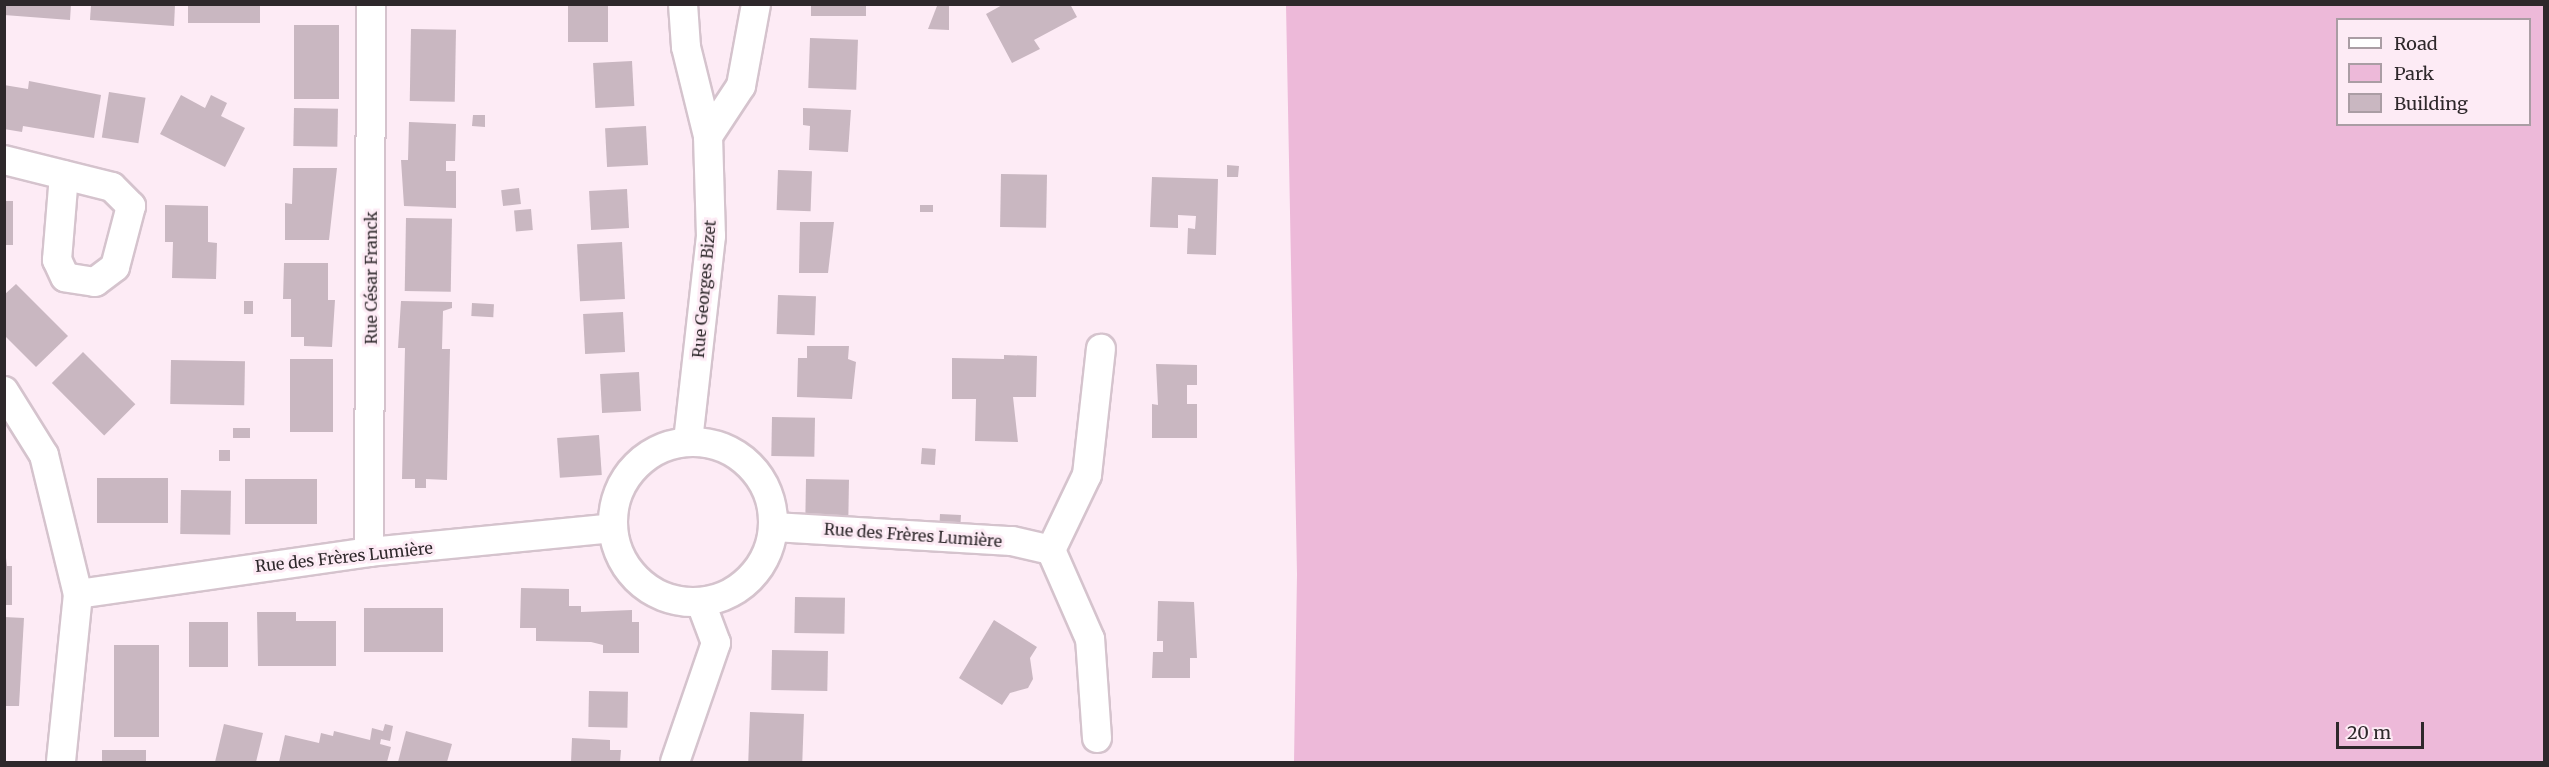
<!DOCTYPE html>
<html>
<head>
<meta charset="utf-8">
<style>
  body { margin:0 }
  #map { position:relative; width:2549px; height:767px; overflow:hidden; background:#fdebf5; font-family:Merriweather,serif }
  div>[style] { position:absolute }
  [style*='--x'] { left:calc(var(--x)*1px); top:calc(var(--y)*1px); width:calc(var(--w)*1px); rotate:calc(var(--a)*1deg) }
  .green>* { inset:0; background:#edb9d9 }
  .building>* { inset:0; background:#c9b7c1; transform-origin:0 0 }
  .roads { filter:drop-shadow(2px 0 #d5c3cd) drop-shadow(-2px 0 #d5c3cd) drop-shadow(0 2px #d5c3cd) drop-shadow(0 -2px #d5c3cd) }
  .minor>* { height:28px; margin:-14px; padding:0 14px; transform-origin:14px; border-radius:14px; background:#fff }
  .minor>.ring { margin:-14px; padding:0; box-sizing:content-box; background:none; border:28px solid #fff; border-radius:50% }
  span { translate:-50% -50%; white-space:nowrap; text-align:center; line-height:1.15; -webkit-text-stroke:6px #fdebf5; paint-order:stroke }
  .street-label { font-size:16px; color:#2e282b }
  .frame { position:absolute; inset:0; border:6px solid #2e282b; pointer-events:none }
  .legend { position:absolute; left:2336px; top:18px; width:195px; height:108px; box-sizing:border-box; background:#fdebf5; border:2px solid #aa9da4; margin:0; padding:8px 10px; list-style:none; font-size:18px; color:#2e282b }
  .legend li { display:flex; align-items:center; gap:12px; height:30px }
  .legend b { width:30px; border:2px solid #aa9da4 }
  .scale { position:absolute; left:2336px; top:722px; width:88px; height:27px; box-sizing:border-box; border:3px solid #2e282b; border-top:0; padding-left:8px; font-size:18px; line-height:21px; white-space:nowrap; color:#2e282b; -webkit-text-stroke:4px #fdebf5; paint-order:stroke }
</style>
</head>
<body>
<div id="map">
  <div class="green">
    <div style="clip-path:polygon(evenodd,1286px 5px,2544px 5px,2544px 762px,1294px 762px,1297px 574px,1286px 5px,2338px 20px,2530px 20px,2530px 124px,2338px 124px,2338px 20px)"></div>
  </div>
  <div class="building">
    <div style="clip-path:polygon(4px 4px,71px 4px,70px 20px,4px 15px)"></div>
    <div style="left:188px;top:4px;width:72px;height:19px"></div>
    <div style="left:568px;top:4px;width:40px;height:38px"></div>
    <div style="left:811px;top:4px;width:55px;height:12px"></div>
    <div style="clip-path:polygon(1004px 4px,1070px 4px,1077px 17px,1034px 40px,1040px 49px,1012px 63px,986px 14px)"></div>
    <div style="clip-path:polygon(91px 5px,175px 5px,174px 26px,90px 20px)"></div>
    <div style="clip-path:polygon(937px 6px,949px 6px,949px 30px,928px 29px)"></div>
    <div style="left:294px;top:25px;width:45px;height:74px"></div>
    <div style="left:411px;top:29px;width:45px;height:72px;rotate:1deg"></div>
    <div style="left:810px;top:38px;width:48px;height:50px;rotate:2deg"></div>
    <div style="left:632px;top:61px;width:45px;height:39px;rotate:87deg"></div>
    <div style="clip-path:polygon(29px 81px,101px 95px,94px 138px,23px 126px,22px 132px,4px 129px,4px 85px,28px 89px)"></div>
    <div style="left:109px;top:92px;width:37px;height:46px;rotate:9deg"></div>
    <div style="clip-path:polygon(181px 95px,205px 108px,211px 95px,227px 103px,221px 116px,245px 128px,225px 167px,160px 134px)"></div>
    <div style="left:294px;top:108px;width:44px;height:38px;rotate:1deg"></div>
    <div style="clip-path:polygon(803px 108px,851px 110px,848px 152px,809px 150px,810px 126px,803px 125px)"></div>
    <div style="clip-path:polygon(473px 115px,485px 115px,485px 127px,472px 126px)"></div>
    <div style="clip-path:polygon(409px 122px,456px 124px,455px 161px,446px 161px,446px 171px,456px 171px,456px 208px,404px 206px,401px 160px,408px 160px)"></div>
    <div style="left:646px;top:126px;width:39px;height:41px;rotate:87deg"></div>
    <div style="clip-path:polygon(1227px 165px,1239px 166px,1238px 177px,1227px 177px)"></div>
    <div style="clip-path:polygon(293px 168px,337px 168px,329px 240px,285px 240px,285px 203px,292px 204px)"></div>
    <div style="left:778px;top:170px;width:34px;height:40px;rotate:2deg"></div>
    <div style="left:1001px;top:174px;width:46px;height:53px;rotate:1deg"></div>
    <div style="clip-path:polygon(1152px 177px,1218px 179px,1216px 255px,1187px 254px,1188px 228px,1195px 229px,1196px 216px,1178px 215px,1178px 228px,1150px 227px)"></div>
    <div style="left:519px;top:188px;width:16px;height:18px;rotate:83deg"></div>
    <div style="left:627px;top:189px;width:39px;height:38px;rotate:87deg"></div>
    <div style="left:4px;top:201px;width:9px;height:44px"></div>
    <div style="clip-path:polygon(165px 205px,208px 206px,208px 242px,217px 243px,216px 279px,172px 278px,173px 242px,165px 242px)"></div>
    <div style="left:920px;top:205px;width:13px;height:7px"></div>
    <div style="left:531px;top:209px;width:21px;height:17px;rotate:85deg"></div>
    <div style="left:406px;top:218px;width:46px;height:73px;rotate:1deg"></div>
    <div style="clip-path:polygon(800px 222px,834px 222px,828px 273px,799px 273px)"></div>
    <div style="left:622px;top:242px;width:57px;height:45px;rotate:87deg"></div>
    <div style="clip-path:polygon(284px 263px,328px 263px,328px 300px,335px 300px,332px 347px,304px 346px,304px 337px,291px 337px,291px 299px,283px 299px)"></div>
    <div style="clip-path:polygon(16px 284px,68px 336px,36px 367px,4px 335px,4px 295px)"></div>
    <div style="left:778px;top:295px;width:38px;height:39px;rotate:2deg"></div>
    <div style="left:244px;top:301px;width:9px;height:13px"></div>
    <div style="clip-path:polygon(401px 301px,452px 302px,452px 308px,443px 311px,442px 349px,450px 349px,447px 480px,426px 479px,426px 488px,415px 488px,415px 479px,402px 479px,405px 348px,398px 348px)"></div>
    <div style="left:472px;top:303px;width:22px;height:13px;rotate:3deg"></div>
    <div style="left:623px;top:312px;width:40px;height:40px;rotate:87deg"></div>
    <div style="clip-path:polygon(807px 346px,849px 346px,848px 359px,856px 362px,852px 399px,797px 397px,798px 358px,807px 358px)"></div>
    <div style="left:83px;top:352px;width:74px;height:44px;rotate:45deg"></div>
    <div style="clip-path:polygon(1004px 355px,1037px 356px,1036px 397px,1013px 397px,1018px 442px,975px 441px,976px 399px,952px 399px,952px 358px,1004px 359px)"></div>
    <div style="left:290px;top:359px;width:43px;height:73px"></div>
    <div style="left:171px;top:360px;width:74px;height:44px;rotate:1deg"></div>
    <div style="clip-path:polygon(1156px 364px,1197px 365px,1197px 385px,1187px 385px,1187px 404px,1197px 404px,1197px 438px,1152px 438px,1152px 404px,1158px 405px)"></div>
    <div style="left:639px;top:372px;width:39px;height:39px;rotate:87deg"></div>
    <div style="left:772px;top:417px;width:43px;height:39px;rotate:1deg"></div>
    <div style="left:233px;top:428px;width:17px;height:10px"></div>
    <div style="left:599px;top:435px;width:40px;height:42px;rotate:86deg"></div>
    <div style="left:922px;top:448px;width:14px;height:16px;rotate:4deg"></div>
    <div style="left:219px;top:450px;width:11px;height:11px"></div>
    <div style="left:97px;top:478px;width:71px;height:45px"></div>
    <div style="left:245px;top:479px;width:72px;height:45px"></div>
    <div style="left:806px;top:479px;width:43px;height:36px;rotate:1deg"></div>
    <div style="left:181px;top:490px;width:50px;height:44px;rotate:1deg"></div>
    <div style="left:940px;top:514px;width:21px;height:21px;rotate:3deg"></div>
    <div style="clip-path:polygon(4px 542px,7px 566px,12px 566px,12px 605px,4px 605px)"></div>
    <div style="clip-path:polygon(521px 588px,569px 589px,569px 606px,581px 606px,581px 612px,632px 610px,632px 622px,639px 622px,639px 653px,603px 653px,603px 645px,591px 642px,536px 641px,536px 628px,520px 628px)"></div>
    <div style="left:795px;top:597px;width:50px;height:36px;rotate:1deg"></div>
    <div style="clip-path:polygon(1158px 601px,1194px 602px,1197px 658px,1190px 658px,1190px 678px,1152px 678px,1153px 652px,1163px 652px,1163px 641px,1157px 641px)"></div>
    <div style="left:364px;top:608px;width:79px;height:44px"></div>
    <div style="clip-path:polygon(257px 612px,296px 612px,296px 621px,336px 621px,336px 666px,258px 666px)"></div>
    <div style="clip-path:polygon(4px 617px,24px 618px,19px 706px,4px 706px)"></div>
    <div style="clip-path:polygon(994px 620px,1037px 647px,1030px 658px,1033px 679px,1028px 688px,1010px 693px,1002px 705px,959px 678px)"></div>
    <div style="left:189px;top:622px;width:39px;height:45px"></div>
    <div style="left:114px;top:645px;width:45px;height:92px"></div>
    <div style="left:772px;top:650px;width:56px;height:40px;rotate:1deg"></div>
    <div style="left:589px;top:691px;width:39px;height:36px;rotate:1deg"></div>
    <div style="left:750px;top:712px;width:54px;height:49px;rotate:2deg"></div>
    <div style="clip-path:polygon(224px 724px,263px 733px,256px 762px,215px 762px)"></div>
    <div style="clip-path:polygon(385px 724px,393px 726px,390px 741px,381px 739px,380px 744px,391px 747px,387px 762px,279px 762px,285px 735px,319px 743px,321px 733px,333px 736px,334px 731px,370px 740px,372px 728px,383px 731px)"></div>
    <div style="clip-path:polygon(406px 731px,452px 744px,447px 762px,398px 762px)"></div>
    <div style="clip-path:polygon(572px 738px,610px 740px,610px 750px,621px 750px,620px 762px,571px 762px)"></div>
    <div style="left:102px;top:750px;width:44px;height:12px"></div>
  </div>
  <div class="roads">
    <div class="minor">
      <div style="--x:683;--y:4;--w:43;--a:86"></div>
      <div style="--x:686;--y:47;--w:92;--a:76.1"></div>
      <div style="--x:708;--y:136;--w:100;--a:88.3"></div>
      <div style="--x:711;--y:236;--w:206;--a:96.4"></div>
      <div style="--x:708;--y:136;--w:60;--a:-56.6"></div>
      <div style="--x:741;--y:86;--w:83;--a:-79.6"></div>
      <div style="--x:4;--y:160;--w:111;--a:14"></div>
      <div style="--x:112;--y:187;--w:27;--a:45"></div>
      <div style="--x:131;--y:206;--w:63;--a:104.7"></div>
      <div style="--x:115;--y:267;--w:25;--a:143"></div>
      <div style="--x:95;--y:282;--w:30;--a:-171"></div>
      <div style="--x:65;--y:277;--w:19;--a:-115"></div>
      <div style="--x:57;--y:260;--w:85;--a:-85.3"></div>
      <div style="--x:4;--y:391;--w:75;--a:58"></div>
      <div style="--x:44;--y:455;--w:143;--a:76.3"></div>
      <div style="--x:78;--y:594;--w:169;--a:95.8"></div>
      <div class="ring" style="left:613px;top:442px;width:132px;height:132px"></div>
      <div style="--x:774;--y:527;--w:238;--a:3.4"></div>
      <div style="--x:1012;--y:541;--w:40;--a:13"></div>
      <div style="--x:369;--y:552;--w:548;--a:-89.79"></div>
      <div style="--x:78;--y:594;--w:294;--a:-8.2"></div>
      <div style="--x:369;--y:552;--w:244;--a:-5.6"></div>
      <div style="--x:1097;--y:738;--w:99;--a:-94"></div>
      <div style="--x:1090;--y:639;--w:97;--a:-113.7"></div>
      <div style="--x:1051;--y:550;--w:83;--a:-64.4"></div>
      <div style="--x:1087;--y:475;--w:127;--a:-83.7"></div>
      <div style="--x:675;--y:762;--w:126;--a:-71"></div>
      <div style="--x:716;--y:643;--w:43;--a:-110.6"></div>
    </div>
  </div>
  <div class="street-label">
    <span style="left:371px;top:278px;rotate:-90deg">Rue César Franck</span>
    <span style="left:704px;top:289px;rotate:-85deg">Rue Georges Bizet</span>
    <span style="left:913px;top:535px;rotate:4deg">Rue des Frères Lumière</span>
    <span style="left:344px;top:557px;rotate:-6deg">Rue des Frères Lumière</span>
  </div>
  <div class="frame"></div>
  <ul class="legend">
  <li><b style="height:8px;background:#fff"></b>Road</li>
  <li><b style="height:16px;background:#edb9d9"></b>Park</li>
  <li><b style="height:16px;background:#c9b7c1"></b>Building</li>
  </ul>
  <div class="scale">20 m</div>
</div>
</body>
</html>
